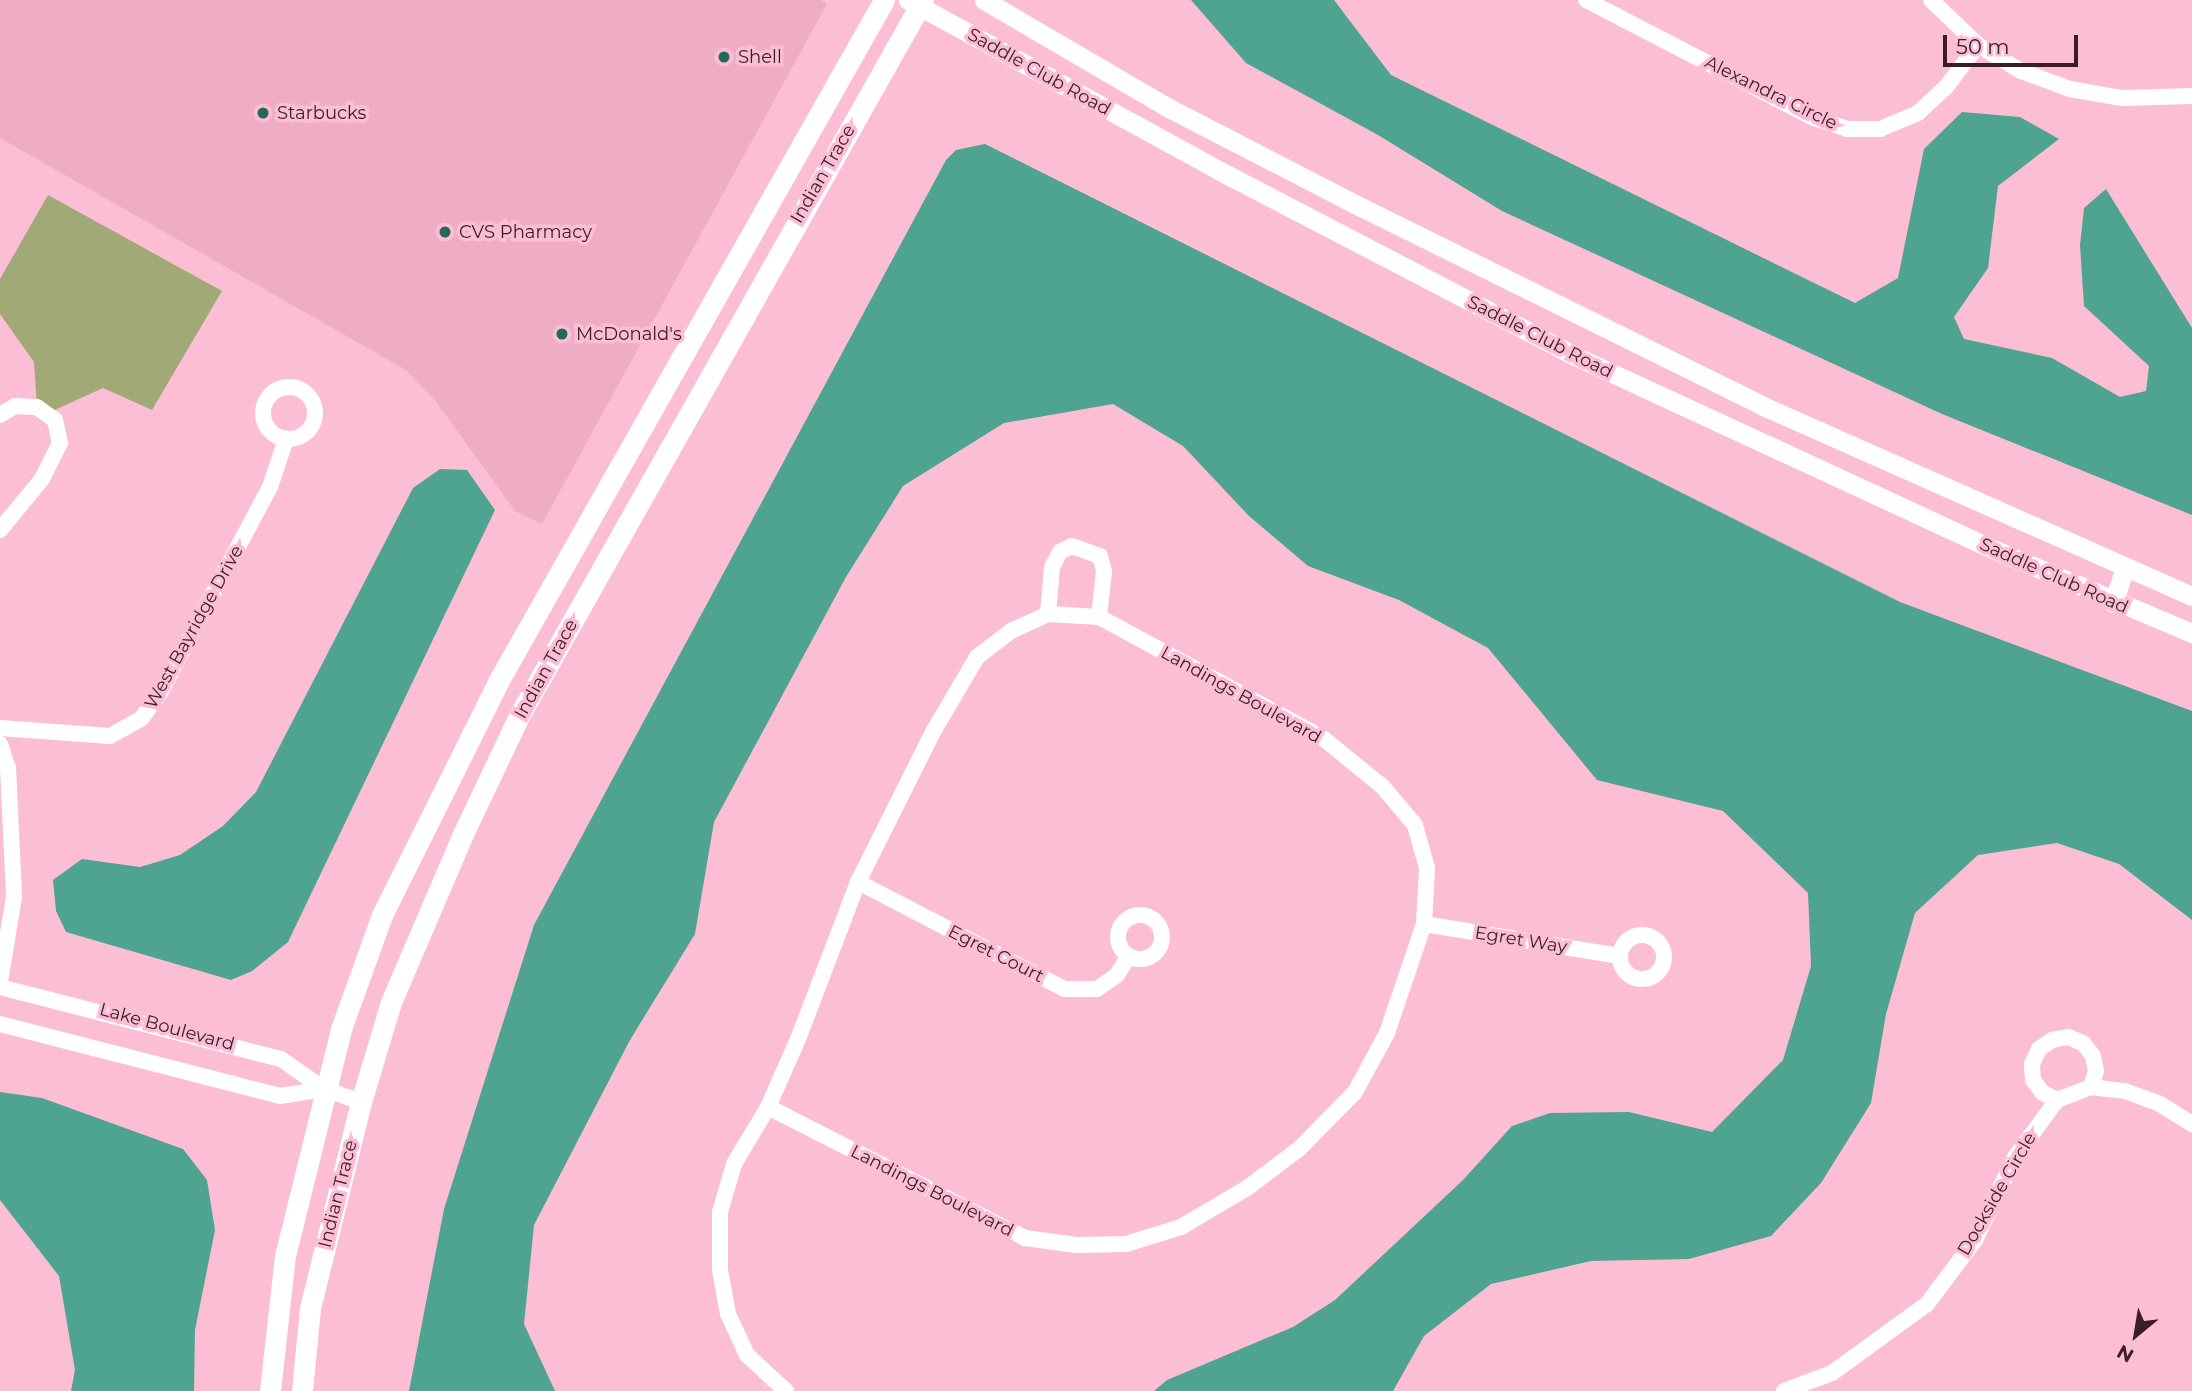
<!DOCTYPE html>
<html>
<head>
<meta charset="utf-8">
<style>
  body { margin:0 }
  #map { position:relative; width:2192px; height:1391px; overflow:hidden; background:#fcbed4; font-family:Montserrat,sans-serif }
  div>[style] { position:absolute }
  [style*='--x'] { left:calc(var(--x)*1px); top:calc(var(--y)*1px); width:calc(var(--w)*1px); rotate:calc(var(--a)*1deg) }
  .built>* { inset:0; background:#eeadc4 }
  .green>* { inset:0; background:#a1aa77 }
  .water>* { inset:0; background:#4ea490 }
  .minor>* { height:16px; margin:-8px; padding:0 8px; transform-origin:8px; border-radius:8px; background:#fff }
  .minor>.ring { margin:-8px; padding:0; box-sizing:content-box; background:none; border:16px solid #fff; border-radius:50% }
  .tertiary>* { height:19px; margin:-9.5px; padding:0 9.5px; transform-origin:9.5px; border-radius:9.5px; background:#fff }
  .secondary>* { height:21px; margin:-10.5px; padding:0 10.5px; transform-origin:10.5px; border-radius:10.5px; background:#fff }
  .dots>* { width:19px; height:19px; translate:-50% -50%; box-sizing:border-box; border:4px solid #fcbed4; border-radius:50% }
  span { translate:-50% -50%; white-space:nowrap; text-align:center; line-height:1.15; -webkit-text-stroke:7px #fcbed4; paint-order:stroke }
  .poi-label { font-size:18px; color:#3a1d28 }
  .left { translate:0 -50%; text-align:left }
  .street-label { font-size:18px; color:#3a1d28 }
  .north { position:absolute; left:2101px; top:1300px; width:70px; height:70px; -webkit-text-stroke:5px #fcbed4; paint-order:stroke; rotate:210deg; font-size:19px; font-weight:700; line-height:28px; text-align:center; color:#3a1d28 }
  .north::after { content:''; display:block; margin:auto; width:24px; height:32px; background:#3a1d28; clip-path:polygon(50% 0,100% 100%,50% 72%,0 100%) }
  .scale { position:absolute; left:1943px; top:35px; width:135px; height:32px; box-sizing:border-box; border:4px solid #3a1d28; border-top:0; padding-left:9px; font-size:21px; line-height:24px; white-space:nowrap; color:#3a1d28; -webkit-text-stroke:5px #fcbed4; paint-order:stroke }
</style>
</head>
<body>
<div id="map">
  <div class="built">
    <div style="clip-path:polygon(0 0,821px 0,827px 4px,542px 524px,515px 511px,434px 399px,406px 370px,0 138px)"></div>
  </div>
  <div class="green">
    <div style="clip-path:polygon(48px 195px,222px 291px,152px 410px,103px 388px,48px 413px,37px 407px,34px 362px,0 314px,0 279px)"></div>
  </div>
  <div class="water">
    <div style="clip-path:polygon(1191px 0,1334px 0,1391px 75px,1855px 303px,1898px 278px,1924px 149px,1962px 112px,2020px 117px,2059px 139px,1998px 186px,1988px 268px,1954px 317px,1964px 339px,2052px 358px,2120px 397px,2146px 391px,2149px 366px,2084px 306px,2080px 245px,2084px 208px,2106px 189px,2192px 328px,2192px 515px,1942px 414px,1502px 211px,1378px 135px,1246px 63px)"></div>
    <div style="clip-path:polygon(985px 144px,1900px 602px,2192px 711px,2192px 920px,2119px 864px,2057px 843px,1978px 855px,1915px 913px,1886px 1014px,1871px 1103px,1821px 1183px,1771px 1236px,1689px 1259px,1591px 1261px,1491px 1284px,1424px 1336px,1393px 1391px,1154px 1391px,1167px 1380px,1293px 1327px,1335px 1300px,1463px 1180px,1512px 1126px,1550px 1113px,1629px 1112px,1712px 1132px,1783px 1060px,1811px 966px,1808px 893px,1723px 811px,1597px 780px,1488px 648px,1399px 600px,1308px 566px,1249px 516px,1183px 446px,1113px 404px,1004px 423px,903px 486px,846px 577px,714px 822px,695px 934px,630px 1040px,534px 1225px,524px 1324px,555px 1391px,409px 1391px,444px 1209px,534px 925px,946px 160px,956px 150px)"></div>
    <div style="clip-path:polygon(440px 469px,467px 470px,495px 510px,288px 942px,252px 971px,231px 980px,66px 932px,56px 911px,53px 880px,82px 859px,140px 867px,180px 855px,223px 826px,256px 792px,413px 488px)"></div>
    <div style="clip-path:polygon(0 1092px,42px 1098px,183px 1149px,207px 1180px,215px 1230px,195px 1330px,194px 1391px,71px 1391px,75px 1370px,59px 1276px,0 1200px)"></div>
  </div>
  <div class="minor">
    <div style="--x:1586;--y:0;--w:257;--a:27.4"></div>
    <div style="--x:1814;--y:118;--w:35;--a:18"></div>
    <div style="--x:1847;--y:129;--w:33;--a:0"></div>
    <div style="--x:1880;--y:129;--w:41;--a:-22.8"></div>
    <div style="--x:1918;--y:113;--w:38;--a:-43"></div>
    <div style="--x:1946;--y:87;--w:53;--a:-52.7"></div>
    <div style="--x:1931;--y:0;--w:65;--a:43.8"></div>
    <div style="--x:1978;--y:45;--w:50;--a:31.2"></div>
    <div style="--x:2021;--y:71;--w:52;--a:20.2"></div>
    <div style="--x:2070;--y:89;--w:53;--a:9.8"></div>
    <div style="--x:2122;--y:98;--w:70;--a:-1.6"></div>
    <div class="ring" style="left:263px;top:387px;width:36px;height:36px"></div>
    <div style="--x:0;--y:415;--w:17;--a:-31"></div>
    <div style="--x:15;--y:406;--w:22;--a:3"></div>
    <div style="--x:37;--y:407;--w:22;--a:36"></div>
    <div style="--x:55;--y:420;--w:24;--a:78"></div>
    <div style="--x:60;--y:443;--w:40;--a:116.6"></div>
    <div style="--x:42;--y:479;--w:66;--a:129.5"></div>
    <div style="--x:1048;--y:614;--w:47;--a:-85.1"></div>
    <div style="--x:1052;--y:567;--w:17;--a:-62"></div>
    <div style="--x:1060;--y:552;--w:13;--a:-27"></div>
    <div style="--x:1072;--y:546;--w:30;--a:20"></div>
    <div style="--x:1100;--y:556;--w:16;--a:75"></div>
    <div style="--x:1104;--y:571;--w:46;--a:96.2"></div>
    <div style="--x:0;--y:728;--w:110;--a:4.2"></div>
    <div style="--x:110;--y:736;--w:35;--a:-29"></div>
    <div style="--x:141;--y:719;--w:34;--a:-54"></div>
    <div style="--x:161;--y:691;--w:231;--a:-61.9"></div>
    <div style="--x:270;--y:487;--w:51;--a:-71.6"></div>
    <div style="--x:0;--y:744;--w:25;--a:72"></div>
    <div style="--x:8;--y:768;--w:129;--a:87.3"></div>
    <div style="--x:14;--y:897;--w:86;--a:99.4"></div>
    <div style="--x:858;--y:882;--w:232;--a:27.4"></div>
    <div style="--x:1064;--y:989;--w:33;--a:0"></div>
    <div style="--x:1097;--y:989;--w:24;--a:-35"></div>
    <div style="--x:1117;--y:975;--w:22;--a:-58"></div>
    <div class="ring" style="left:1118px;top:915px;width:28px;height:28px"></div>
    <div style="--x:1424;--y:924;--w:198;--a:9.3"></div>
    <div class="ring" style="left:1620px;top:935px;width:28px;height:28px"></div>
    <div style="--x:0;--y:987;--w:290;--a:14.4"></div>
    <div style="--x:281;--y:1059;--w:52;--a:34.9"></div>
    <div style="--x:324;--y:1089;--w:39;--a:19"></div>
    <div style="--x:0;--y:1024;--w:289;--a:14.4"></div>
    <div style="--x:280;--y:1096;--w:45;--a:-9"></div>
    <div style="--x:2057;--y:1100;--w:16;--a:-153"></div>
    <div style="--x:2043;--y:1093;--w:16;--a:-128"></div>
    <div style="--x:2033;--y:1080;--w:16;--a:-94"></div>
    <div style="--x:2032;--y:1064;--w:17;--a:-65"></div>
    <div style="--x:2039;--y:1049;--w:16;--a:-35"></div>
    <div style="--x:2052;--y:1040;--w:16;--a:-11"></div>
    <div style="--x:2068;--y:1037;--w:16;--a:22"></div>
    <div style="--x:2083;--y:1043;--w:16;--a:52"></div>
    <div style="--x:2093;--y:1056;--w:15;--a:79"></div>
    <div style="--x:2096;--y:1071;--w:17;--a:107"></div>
    <div style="--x:768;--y:1107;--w:288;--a:27"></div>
    <div style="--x:1025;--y:1238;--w:52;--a:7.7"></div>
    <div style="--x:1077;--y:1245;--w:49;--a:-1.2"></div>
    <div style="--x:1126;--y:1244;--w:58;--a:-17.2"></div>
    <div style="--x:1181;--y:1227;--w:77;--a:-30.6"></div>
    <div style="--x:1247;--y:1188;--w:66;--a:-37"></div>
    <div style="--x:1300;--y:1148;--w:78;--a:-45.5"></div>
    <div style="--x:1355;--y:1092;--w:67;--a:-61.5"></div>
    <div style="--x:1387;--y:1033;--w:115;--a:-71.3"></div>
    <div style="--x:1424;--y:924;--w:56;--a:-86.9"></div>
    <div style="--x:1427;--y:868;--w:45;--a:-105.6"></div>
    <div style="--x:1415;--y:825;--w:50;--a:-130.1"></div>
    <div style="--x:1383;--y:787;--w:77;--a:-140.8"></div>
    <div style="--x:1323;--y:738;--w:255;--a:-151.6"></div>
    <div style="--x:1099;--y:617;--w:51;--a:-176.6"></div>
    <div style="--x:1048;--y:614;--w:41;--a:155.3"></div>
    <div style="--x:1011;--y:631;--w:43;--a:142.6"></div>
    <div style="--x:977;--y:657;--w:87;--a:120.4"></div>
    <div style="--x:933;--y:732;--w:168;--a:116.6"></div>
    <div style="--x:858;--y:882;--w:168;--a:110.9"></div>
    <div style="--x:798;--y:1039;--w:74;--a:113.8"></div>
    <div style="--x:768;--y:1107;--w:66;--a:120.8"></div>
    <div style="--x:734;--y:1164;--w:50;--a:106.3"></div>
    <div style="--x:720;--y:1212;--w:58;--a:90"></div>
    <div style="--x:720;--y:1270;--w:45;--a:79.7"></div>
    <div style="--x:728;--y:1314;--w:45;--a:65.1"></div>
    <div style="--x:747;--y:1355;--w:53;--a:42.7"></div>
    <div style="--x:1784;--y:1391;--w:51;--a:-20.6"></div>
    <div style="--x:1832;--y:1373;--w:117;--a:-36"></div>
    <div style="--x:1927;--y:1304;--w:80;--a:-53.1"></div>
    <div style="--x:1975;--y:1240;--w:92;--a:-64.3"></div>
    <div style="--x:2015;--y:1157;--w:71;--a:-53.6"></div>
    <div style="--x:2057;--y:1100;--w:36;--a:-21"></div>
    <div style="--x:2091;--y:1087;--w:34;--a:7"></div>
    <div style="--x:2125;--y:1091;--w:37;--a:20"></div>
    <div style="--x:2160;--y:1104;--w:38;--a:32"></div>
  </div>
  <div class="tertiary">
    <div style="--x:908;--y:0;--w:356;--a:28.7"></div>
    <div style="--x:1220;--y:171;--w:400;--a:27.5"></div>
    <div style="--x:1575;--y:356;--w:453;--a:24.8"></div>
    <div style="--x:1986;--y:546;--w:224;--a:22.9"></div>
    <div style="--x:984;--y:0;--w:212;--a:30.3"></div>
    <div style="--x:1167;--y:107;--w:218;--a:27.3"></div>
    <div style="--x:1361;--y:207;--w:449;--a:26.3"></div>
    <div style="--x:1763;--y:406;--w:469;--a:23.9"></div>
    <div style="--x:2113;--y:603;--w:36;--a:-71"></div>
  </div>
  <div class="secondary">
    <div style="--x:270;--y:1391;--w:136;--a:-83.7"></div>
    <div style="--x:285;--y:1256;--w:234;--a:-76.1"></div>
    <div style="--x:341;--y:1029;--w:121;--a:-70.2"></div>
    <div style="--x:382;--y:915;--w:263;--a:-63.5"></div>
    <div style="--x:499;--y:680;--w:781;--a:-60.48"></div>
    <div style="--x:302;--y:1391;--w:83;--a:-84.5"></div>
    <div style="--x:310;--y:1308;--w:212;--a:-76.1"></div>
    <div style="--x:361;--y:1102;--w:104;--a:-73.3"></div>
    <div style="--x:391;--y:1002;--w:183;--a:-66.8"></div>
    <div style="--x:463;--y:834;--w:131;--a:-64.6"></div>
    <div style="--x:519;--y:716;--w:822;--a:-60.57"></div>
  </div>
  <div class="dots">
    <div style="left:724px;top:57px;background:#246859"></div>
    <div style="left:263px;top:113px;background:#246859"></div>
    <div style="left:445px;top:232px;background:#246859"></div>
    <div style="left:562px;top:334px;background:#246859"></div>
  </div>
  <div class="poi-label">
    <span class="left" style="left:738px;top:57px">Shell</span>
    <span class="left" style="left:277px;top:113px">Starbucks</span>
    <span class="left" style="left:459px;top:232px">CVS Pharmacy</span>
    <span class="left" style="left:576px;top:334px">McDonald's</span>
  </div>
  <div class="street-label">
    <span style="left:1039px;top:72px;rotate:29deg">Saddle Club Road</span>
    <span style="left:1771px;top:93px;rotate:26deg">Alexandra Circle</span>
    <span style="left:823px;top:174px;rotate:-60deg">Indian Trace</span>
    <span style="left:1540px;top:337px;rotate:27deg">Saddle Club Road</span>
    <span style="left:2054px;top:576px;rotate:24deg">Saddle Club Road</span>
    <span style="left:194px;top:627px;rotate:-61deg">West Bayridge Drive</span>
    <span style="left:546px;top:669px;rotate:-61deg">Indian Trace</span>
    <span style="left:1241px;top:695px;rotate:29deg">Landings Boulevard</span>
    <span style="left:1521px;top:940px;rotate:9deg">Egret Way</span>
    <span style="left:996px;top:954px;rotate:27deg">Egret Court</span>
    <span style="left:167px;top:1027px;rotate:15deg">Lake Boulevard</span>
    <span style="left:932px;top:1191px;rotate:27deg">Landings Boulevard</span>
    <span style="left:338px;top:1194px;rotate:-76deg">Indian Trace</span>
    <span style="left:1997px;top:1194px;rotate:-60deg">Dockside Circle</span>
  </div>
  <div class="north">N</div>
  <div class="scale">50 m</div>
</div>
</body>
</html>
